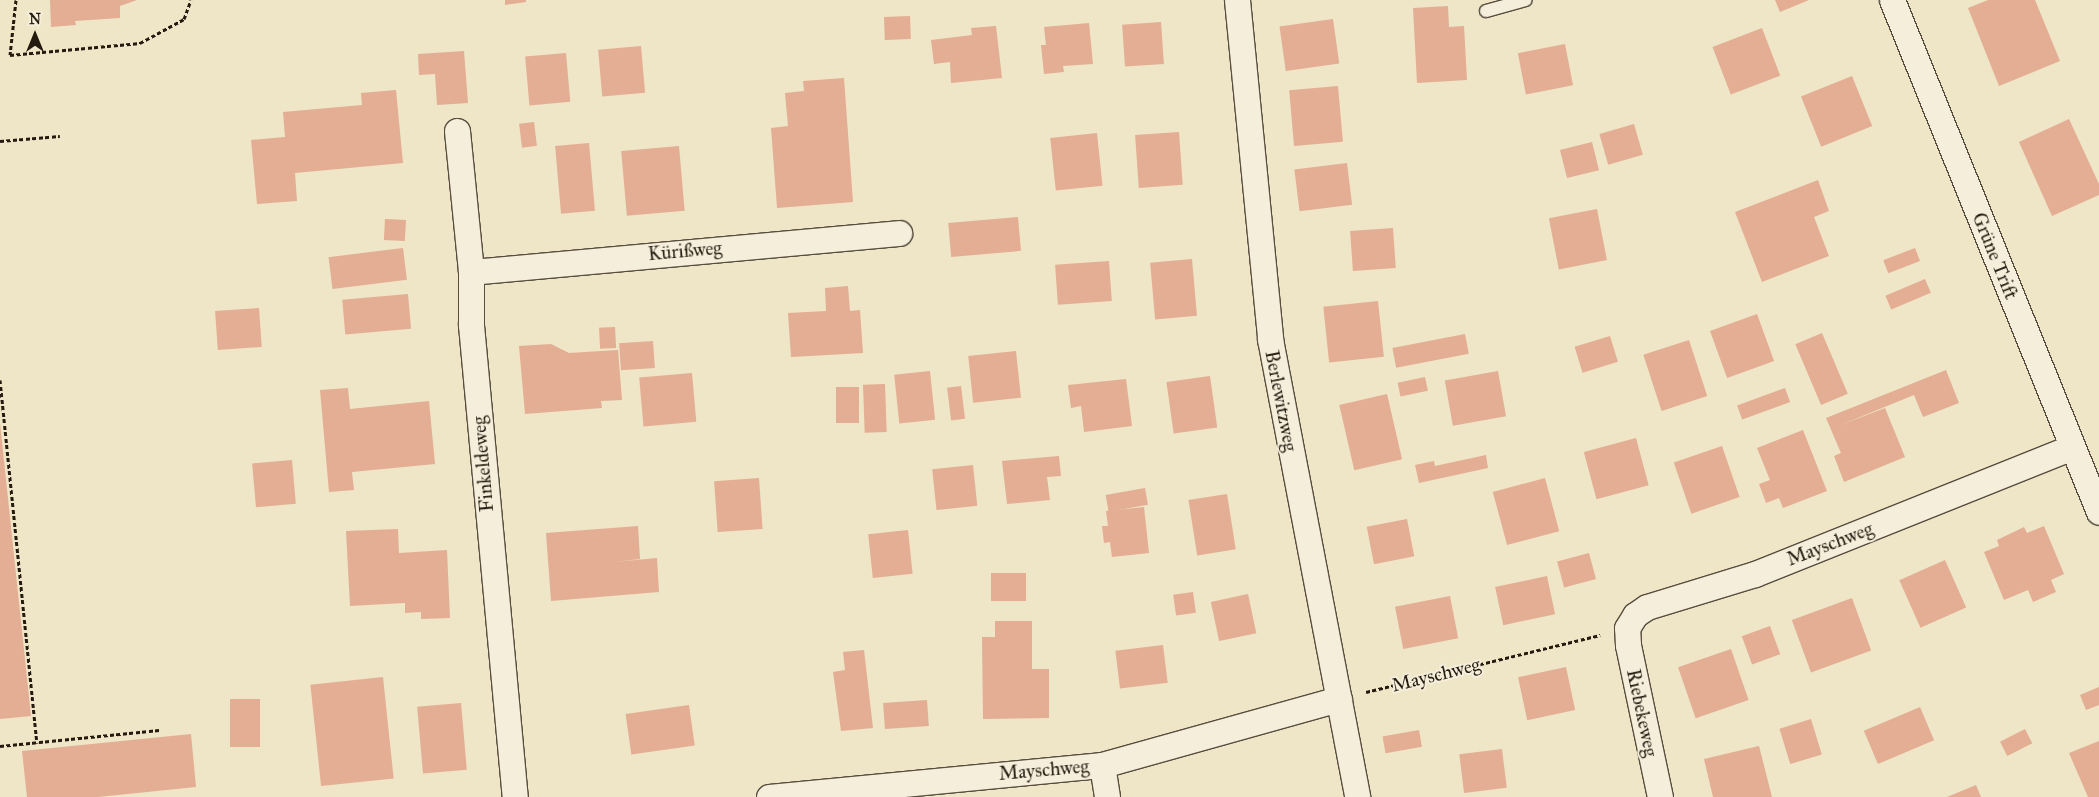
<!DOCTYPE html>
<html>
<head>
<meta charset="utf-8">
<style>
  body { margin:0 }
  #map { position:relative; width:2099px; height:797px; overflow:hidden; background:#efe5c7; font-family:"IM FELL Great Primer",serif }
  div>[style] { position:absolute }
  [style*='--x'] { left:calc(var(--x)*1px); top:calc(var(--y)*1px); width:calc(var(--w)*1px); rotate:calc(var(--a)*1deg) }
  .building>* { inset:0; background:#e3ae93; transform-origin:0 0 }
  .path>* { height:3px; margin-top:-1.5px; transform-origin:0; background:repeating-linear-gradient(90deg,#251a10 0 4px,transparent 0 6.5px) }
  .roads { filter:drop-shadow(1px 0 #584d3e) drop-shadow(-1px 0 #584d3e) drop-shadow(0 1px #584d3e) drop-shadow(0 -1px #584d3e) }
  .service>* { height:12px; margin:-6px; padding:0 6px; transform-origin:6px; border-radius:6px; background:#f5eedb }
  .minor>* { height:25px; margin:-12.5px; padding:0 12.5px; transform-origin:12.5px; border-radius:12.5px; background:#f5eedb }
  span { translate:-50% -50%; white-space:nowrap; text-align:center; line-height:1.15; -webkit-text-stroke:4px #f5eedb; paint-order:stroke }
  .street-label { font-size:19px; color:#251a10 }
  .north { position:absolute; left:10px; top:10px; width:50px; height:50px; -webkit-text-stroke:4px #f5eedb; paint-order:stroke; rotate:0deg; font-size:14px; font-weight:700; line-height:20px; text-align:center; color:#251a10 }
  .north::after { content:''; display:block; margin:auto; width:18px; height:22px; background:#251a10; clip-path:polygon(50% 0,100% 100%,50% 72%,0 100%) }
</style>
</head>
<body>
<div id="map">
  <div class="building">
    <div style="clip-path:polygon(50px 0,137px 0,120px 6px,120px 18px,75px 21px,76px 25px,51px 27px)"></div>
    <div style="clip-path:polygon(505px 0,526px 0,526px 2px,505px 5px)"></div>
    <div style="clip-path:polygon(1775px 0,1809px 0,1780px 12px)"></div>
    <div style="clip-path:polygon(1988px 0,2035px 0,2060px 61px,1999px 86px,1968px 8px)"></div>
    <div style="clip-path:polygon(1448px 6px,1449px 27px,1464px 26px,1467px 80px,1417px 83px,1413px 8px)"></div>
    <div style="left:910px;top:16px;width:23px;height:26px;rotate:88deg"></div>
    <div style="left:1333px;top:19px;width:45px;height:54px;rotate:82deg"></div>
    <div style="left:1161px;top:22px;width:42px;height:39px;rotate:86deg"></div>
    <div style="clip-path:polygon(1089px 23px,1093px 64px,1063px 66px,1064px 72px,1044px 74px,1041px 45px,1046px 45px,1044px 27px)"></div>
    <div style="clip-path:polygon(996px 26px,1002px 78px,951px 83px,950px 62px,934px 64px,931px 40px,972px 35px,971px 28px)"></div>
    <div style="left:1762px;top:28px;width:51px;height:53px;rotate:69deg"></div>
    <div style="left:1565px;top:44px;width:42px;height:48px;rotate:79deg"></div>
    <div style="left:641px;top:46px;width:47px;height:43px;rotate:85deg"></div>
    <div style="clip-path:polygon(464px 51px,468px 103px,437px 105px,435px 74px,419px 75px,418px 54px)"></div>
    <div style="left:566px;top:53px;width:49px;height:41px;rotate:85deg"></div>
    <div style="left:1852px;top:76px;width:54px;height:55px;rotate:68deg"></div>
    <div style="clip-path:polygon(844px 78px,853px 202px,777px 208px,771px 128px,788px 126px,785px 93px,804px 91px,803px 81px)"></div>
    <div style="left:1338px;top:86px;width:56px;height:49px;rotate:85deg"></div>
    <div style="clip-path:polygon(396px 90px,403px 163px,295px 173px,297px 201px,257px 204px,251px 140px,285px 137px,283px 112px,362px 105px,361px 93px)"></div>
    <div style="clip-path:polygon(2069px 119px,2099px 184px,2099px 195px,2052px 216px,2019px 142px)"></div>
    <div style="left:534px;top:122px;width:24px;height:15px;rotate:83deg"></div>
    <div style="left:1634px;top:124px;width:32px;height:36px;rotate:74deg"></div>
    <div style="left:1179px;top:132px;width:53px;height:44px;rotate:86deg"></div>
    <div style="left:1097px;top:133px;width:53px;height:47px;rotate:84deg"></div>
    <div style="left:1592px;top:142px;width:29px;height:33px;rotate:76deg"></div>
    <div style="left:589px;top:143px;width:68px;height:34px;rotate:85deg"></div>
    <div style="left:679px;top:146px;width:65px;height:58px;rotate:85deg"></div>
    <div style="left:1347px;top:163px;width:42px;height:53px;rotate:83deg"></div>
    <div style="clip-path:polygon(1818px 180px,1829px 211px,1814px 217px,1829px 256px,1762px 282px,1735px 212px)"></div>
    <div style="left:1597px;top:209px;width:52px;height:49px;rotate:79deg"></div>
    <div style="left:1018px;top:217px;width:34px;height:70px;rotate:85deg"></div>
    <div style="left:385px;top:219px;width:21px;height:21px;rotate:3deg"></div>
    <div style="left:1393px;top:228px;width:40px;height:43px;rotate:86deg"></div>
    <div style="left:403px;top:248px;width:32px;height:75px;rotate:83deg"></div>
    <div style="left:1915px;top:248px;width:14px;height:34px;rotate:69deg"></div>
    <div style="left:1192px;top:259px;width:57px;height:42px;rotate:85deg"></div>
    <div style="left:1109px;top:261px;width:40px;height:54px;rotate:86deg"></div>
    <div style="left:1925px;top:279px;width:15px;height:43px;rotate:67deg"></div>
    <div style="clip-path:polygon(848px 286px,850px 311px,860px 310px,863px 353px,791px 357px,788px 313px,826px 311px,825px 288px)"></div>
    <div style="left:408px;top:294px;width:35px;height:66px;rotate:85deg"></div>
    <div style="left:1378px;top:301px;width:56px;height:55px;rotate:84deg"></div>
    <div style="left:259px;top:308px;width:39px;height:44px;rotate:86deg"></div>
    <div style="left:1757px;top:314px;width:50px;height:50px;rotate:70deg"></div>
    <div style="left:615px;top:327px;width:21px;height:16px;rotate:87deg"></div>
    <div style="left:1822px;top:333px;width:66px;height:29px;rotate:67deg"></div>
    <div style="left:1465px;top:334px;width:20px;height:74px;rotate:79deg"></div>
    <div style="left:1610px;top:336px;width:27px;height:37px;rotate:73deg"></div>
    <div style="left:1689px;top:340px;width:59px;height:48px;rotate:72deg"></div>
    <div style="left:653px;top:341px;width:27px;height:34px;rotate:86deg"></div>
    <div style="clip-path:polygon(551px 344px,569px 353px,618px 350px,622px 400px,601px 401px,602px 408px,525px 414px,519px 346px)"></div>
    <div style="left:1016px;top:351px;width:47px;height:48px;rotate:84deg"></div>
    <div style="clip-path:polygon(1946px 370px,1959px 403px,1923px 417px,1914px 395px,1838px 426px,1885px 408px,1905px 457px,1844px 482px,1834px 456px,1841px 453px,1826px 418px)"></div>
    <div style="left:930px;top:371px;width:49px;height:36px;rotate:84deg"></div>
    <div style="left:1498px;top:371px;width:46px;height:54px;rotate:80deg"></div>
    <div style="left:692px;top:373px;width:49px;height:53px;rotate:85deg"></div>
    <div style="left:1210px;top:376px;width:52px;height:44px;rotate:82deg"></div>
    <div style="left:1425px;top:377px;width:14px;height:28px;rotate:78deg"></div>
    <div style="clip-path:polygon(1126px 379px,1132px 426px,1084px 432px,1081px 406px,1071px 408px,1068px 385px)"></div>
    <div style="left:885px;top:384px;width:48px;height:22px;rotate:88deg"></div>
    <div style="left:961px;top:386px;width:33px;height:14px;rotate:83deg"></div>
    <div style="left:836px;top:387px;width:23px;height:36px"></div>
    <div style="clip-path:polygon(348px 388px,350px 409px,429px 401px,435px 464px,352px 472px,354px 490px,329px 492px,320px 390px)"></div>
    <div style="left:1785px;top:388px;width:15px;height:51px;rotate:70deg"></div>
    <div style="left:1387px;top:394px;width:67px;height:49px;rotate:77deg"></div>
    <div style="clip-path:polygon(0 423px,31px 716px,0 719px)"></div>
    <div style="clip-path:polygon(1803px 430px,1827px 491px,1783px 508px,1779px 498px,1766px 503px,1759px 484px,1770px 480px,1757px 448px)"></div>
    <div style="left:1636px;top:438px;width:49px;height:54px;rotate:75deg"></div>
    <div style="left:1722px;top:446px;width:54px;height:51px;rotate:71deg"></div>
    <div style="clip-path:polygon(1486px 455px,1488px 468px,1419px 483px,1415px 465px,1434px 461px,1435px 466px)"></div>
    <div style="clip-path:polygon(1059px 456px,1061px 476px,1047px 477px,1050px 500px,1007px 504px,1002px 461px)"></div>
    <div style="left:292px;top:460px;width:44px;height:40px;rotate:85deg"></div>
    <div style="left:973px;top:465px;width:41px;height:41px;rotate:84deg"></div>
    <div style="left:759px;top:478px;width:51px;height:45px;rotate:86deg"></div>
    <div style="left:1545px;top:478px;width:55px;height:54px;rotate:75deg"></div>
    <div style="left:1145px;top:488px;width:17px;height:40px;rotate:80deg"></div>
    <div style="left:1227px;top:494px;width:56px;height:39px;rotate:81deg"></div>
    <div style="clip-path:polygon(1144px 507px,1149px 553px,1112px 557px,1110px 542px,1104px 543px,1102px 526px,1108px 526px,1106px 511px)"></div>
    <div style="left:1407px;top:519px;width:38px;height:41px;rotate:79deg"></div>
    <div style="clip-path:polygon(638px 526px,640px 559px,614px 562px,657px 558px,659px 592px,551px 601px,546px 533px)"></div>
    <div style="clip-path:polygon(2044px 526px,2064px 574px,2051px 580px,2056px 592px,2033px 602px,2028px 590px,2004px 600px,1984px 552px,1999px 546px,1997px 540px,2024px 527px,2027px 533px)"></div>
    <div style="clip-path:polygon(398px 529px,399px 553px,447px 550px,450px 618px,421px 619px,421px 612px,405px 613px,405px 603px,350px 606px,346px 531px)"></div>
    <div style="left:908px;top:530px;width:44px;height:40px;rotate:84deg"></div>
    <div style="left:1589px;top:553px;width:27px;height:33px;rotate:75deg"></div>
    <div style="left:1945px;top:560px;width:52px;height:50px;rotate:66deg"></div>
    <div style="left:991px;top:573px;width:35px;height:28px"></div>
    <div style="left:1547px;top:576px;width:39px;height:53px;rotate:78deg"></div>
    <div style="left:1193px;top:592px;width:21px;height:20px;rotate:82deg"></div>
    <div style="left:1248px;top:594px;width:40px;height:38px;rotate:78deg"></div>
    <div style="left:1450px;top:596px;width:43px;height:56px;rotate:79deg"></div>
    <div style="left:1852px;top:598px;width:56px;height:64px;rotate:70deg"></div>
    <div style="clip-path:polygon(995px 621px,1032px 621px,1032px 669px,1049px 669px,1049px 718px,983px 719px,982px 637px,995px 637px)"></div>
    <div style="left:1770px;top:626px;width:30px;height:30px;rotate:70deg"></div>
    <div style="left:1163px;top:645px;width:38px;height:48px;rotate:83deg"></div>
    <div style="left:1731px;top:649px;width:54px;height:56px;rotate:71deg"></div>
    <div style="clip-path:polygon(864px 650px,873px 728px,841px 731px,833px 672px,845px 670px,843px 652px)"></div>
    <div style="left:1566px;top:667px;width:44px;height:49px;rotate:78deg"></div>
    <div style="left:383px;top:677px;width:102px;height:73px;rotate:84deg"></div>
    <div style="clip-path:polygon(2099px 687px,2099px 705px,2086px 710px,2080px 695px)"></div>
    <div style="left:230px;top:699px;width:30px;height:48px"></div>
    <div style="left:927px;top:700px;width:26px;height:44px;rotate:86deg"></div>
    <div style="left:461px;top:703px;width:67px;height:44px;rotate:85deg"></div>
    <div style="left:689px;top:705px;width:41px;height:64px;rotate:82deg"></div>
    <div style="left:1920px;top:707px;width:36px;height:61px;rotate:67deg"></div>
    <div style="left:1811px;top:719px;width:37px;height:33px;rotate:73deg"></div>
    <div style="left:2025px;top:729px;width:16px;height:28px;rotate:63deg"></div>
    <div style="left:1419px;top:730px;width:17px;height:37px;rotate:80deg"></div>
    <div style="clip-path:polygon(191px 734px,196px 787px,98px 797px,27px 797px,22px 751px)"></div>
    <div style="clip-path:polygon(2099px 741px,2099px 797px,2088px 797px,2069px 753px)"></div>
    <div style="clip-path:polygon(1759px 746px,1772px 797px,1713px 797px,1704px 759px)"></div>
    <div style="left:1502px;top:749px;width:39px;height:43px;rotate:83deg"></div>
    <div style="clip-path:polygon(1976px 785px,1981px 797px,1947px 797px)"></div>
  </div>
  <div class="path">
    <div style="--x:16;--y:0;--w:55;--a:96.2"></div>
    <div style="--x:10;--y:55;--w:131;--a:-5.3"></div>
    <div style="--x:140;--y:43;--w:50;--a:-28.6"></div>
    <div style="--x:184;--y:19;--w:20;--a:-70"></div>
    <div style="--x:0;--y:141;--w:60;--a:-4.8"></div>
    <div style="--x:0;--y:380;--w:365;--a:84.2"></div>
    <div style="--x:1366;--y:692;--w:241;--a:-13.7"></div>
    <div style="--x:0;--y:746;--w:160;--a:-5.7"></div>
  </div>
  <div class="roads">
    <div class="service">
      <div style="--x:1486;--y:11;--w:41;--a:-15.4"></div>
    </div>
    <div class="minor">
      <div style="--x:1237;--y:0;--w:341;--a:84.4"></div>
      <div style="--x:1270;--y:339;--w:466;--a:79.2"></div>
      <div style="--x:1892;--y:0;--w:552;--a:67.99"></div>
      <div style="--x:457;--y:131;--w:142;--a:84.3"></div>
      <div style="--x:471;--y:272;--w:53;--a:90"></div>
      <div style="--x:471;--y:325;--w:474;--a:84.7"></div>
      <div style="--x:471;--y:272;--w:430;--a:-5.2"></div>
      <div style="--x:1102;--y:765;--w:32;--a:81"></div>
      <div style="--x:769;--y:797;--w:335;--a:-5.5"></div>
      <div style="--x:1102;--y:765;--w:246;--a:-15.6"></div>
      <div style="--x:1660;--y:797;--w:155;--a:-101.9"></div>
      <div style="--x:1628;--y:645;--w:17;--a:-93"></div>
      <div style="--x:1627;--y:628;--w:15;--a:-58"></div>
      <div style="--x:1635;--y:615;--w:14;--a:-34"></div>
      <div style="--x:1647;--y:607;--w:113;--a:-17"></div>
      <div style="--x:1755;--y:574;--w:341;--a:-21.8"></div>
    </div>
  </div>
  <div class="street-label">
    <span style="left:685px;top:251px;rotate:-5deg">Kürißweg</span>
    <span style="left:1995px;top:256px;rotate:68deg">Grüne Trift</span>
    <span style="left:1281px;top:401px;rotate:79deg">Berlewitzweg</span>
    <span style="left:483px;top:464px;rotate:-95deg">Finkeldeweg</span>
    <span style="left:1830px;top:544px;rotate:-21deg">Mayschweg</span>
    <span style="left:1436px;top:675px;rotate:-14deg">Mayschweg</span>
    <span style="left:1642px;top:713px;rotate:78deg">Riebekeweg</span>
    <span style="left:1044px;top:770px;rotate:-5deg">Mayschweg</span>
  </div>
  <div class="north">N</div>
</div>
</body>
</html>
